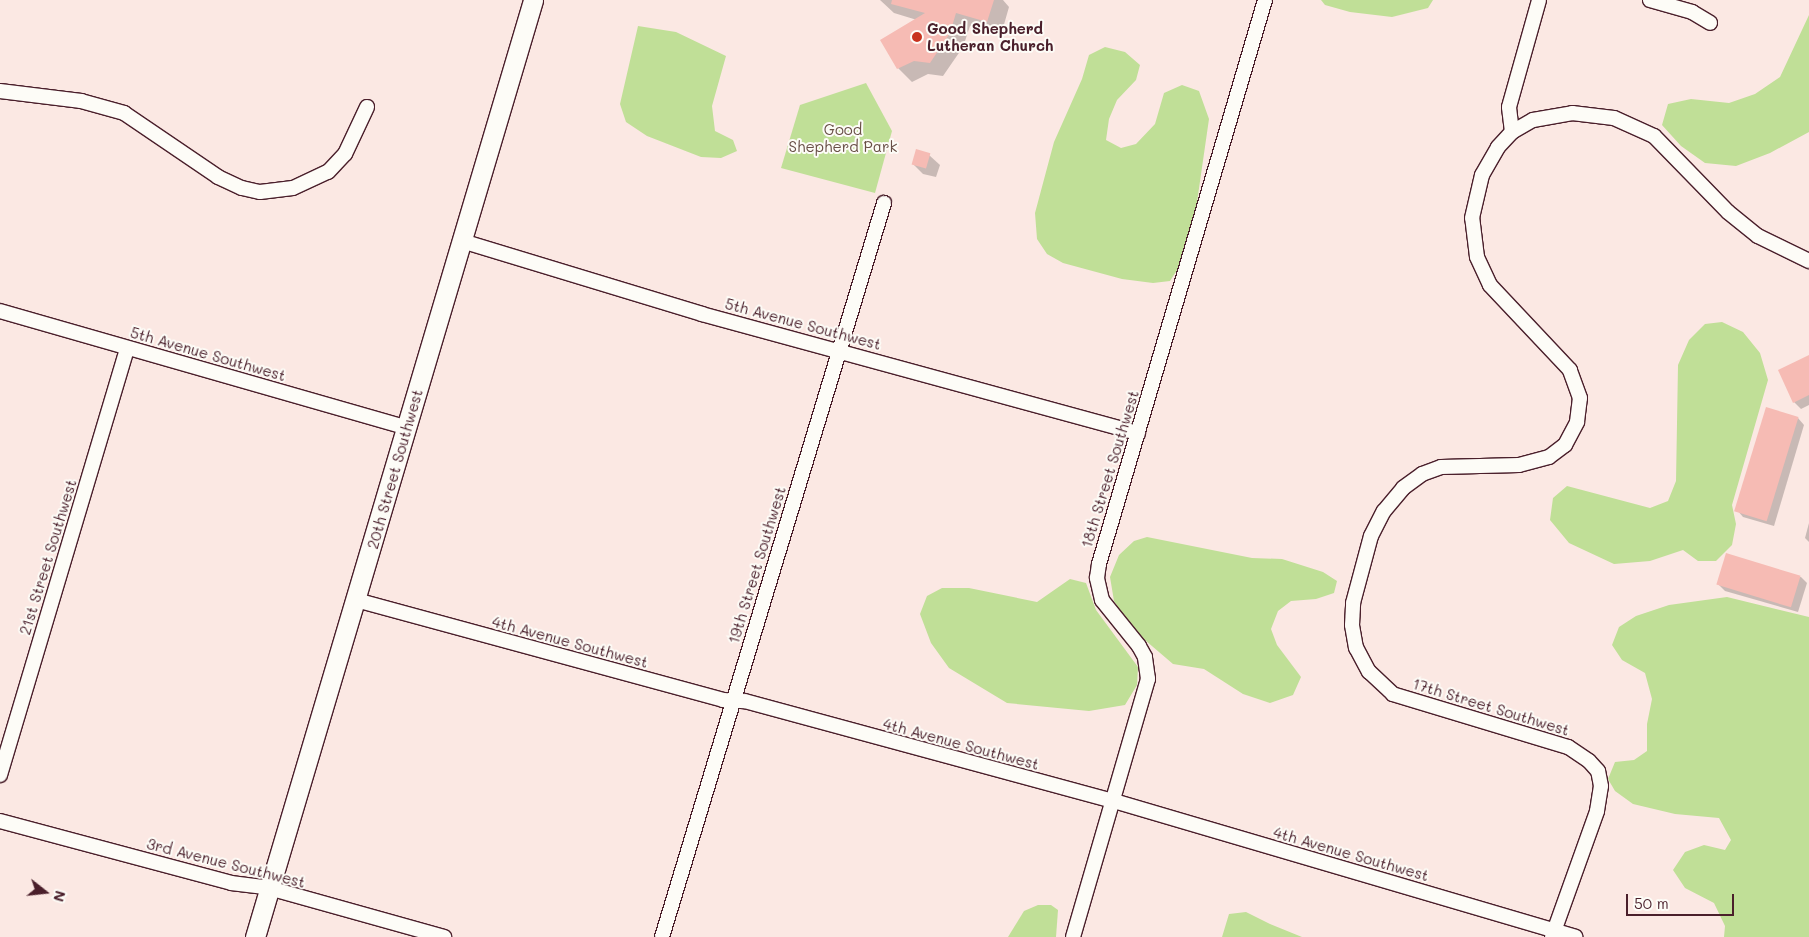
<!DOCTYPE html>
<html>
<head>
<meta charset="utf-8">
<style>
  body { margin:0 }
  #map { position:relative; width:1809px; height:937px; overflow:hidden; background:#fbe8e3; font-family:Mali,sans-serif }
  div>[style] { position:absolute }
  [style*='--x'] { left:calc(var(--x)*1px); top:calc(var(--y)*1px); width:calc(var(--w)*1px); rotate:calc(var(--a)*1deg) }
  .green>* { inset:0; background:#c0df97 }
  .shadow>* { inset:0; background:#0003 }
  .building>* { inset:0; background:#f6bbb4; transform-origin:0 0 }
  .roads { filter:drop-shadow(1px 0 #4a1f2b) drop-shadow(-1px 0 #4a1f2b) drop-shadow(0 1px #4a1f2b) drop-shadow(0 -1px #4a1f2b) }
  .street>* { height:14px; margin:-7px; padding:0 7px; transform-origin:7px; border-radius:7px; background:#fdfcf7 }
  .secondary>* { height:19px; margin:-9.5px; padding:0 9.5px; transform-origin:9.5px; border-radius:9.5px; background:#fdfcf7 }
  .dots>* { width:14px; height:14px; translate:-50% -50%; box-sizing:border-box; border:2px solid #fdfcf7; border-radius:50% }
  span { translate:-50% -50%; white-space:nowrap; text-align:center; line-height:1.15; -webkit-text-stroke:4px #fdfcf7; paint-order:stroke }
  .poi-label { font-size:15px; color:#4a1f2b; font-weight:700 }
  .left { translate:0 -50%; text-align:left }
  .park-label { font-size:15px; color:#684f46 }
  .street-label { font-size:15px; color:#4a1f2b }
  .north { position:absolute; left:20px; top:867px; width:50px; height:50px; -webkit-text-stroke:4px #fdfcf7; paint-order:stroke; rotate:106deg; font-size:14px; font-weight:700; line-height:20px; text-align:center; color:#4a1f2b }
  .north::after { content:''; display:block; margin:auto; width:18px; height:22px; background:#4a1f2b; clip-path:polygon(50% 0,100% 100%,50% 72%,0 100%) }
  .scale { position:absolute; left:1626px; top:894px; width:108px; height:22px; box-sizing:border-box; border:2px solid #4a1f2b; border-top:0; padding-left:6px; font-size:15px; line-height:18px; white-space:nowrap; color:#4a1f2b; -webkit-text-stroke:4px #fdfcf7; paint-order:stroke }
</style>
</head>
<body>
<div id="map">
  <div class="green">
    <div style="clip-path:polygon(1321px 0,1433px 0,1428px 8px,1392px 17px,1350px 12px,1325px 5px)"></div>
    <div style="clip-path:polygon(1809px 15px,1809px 132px,1770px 153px,1736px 166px,1705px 163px,1681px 146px,1662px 125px,1668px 104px,1691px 99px,1729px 103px,1755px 94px,1780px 77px)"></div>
    <div style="clip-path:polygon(638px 26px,676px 32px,726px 56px,712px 106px,715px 131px,733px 140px,737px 151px,721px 158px,701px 157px,647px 136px,626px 122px,620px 104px)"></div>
    <div style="clip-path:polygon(1105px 47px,1125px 52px,1140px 65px,1136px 80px,1117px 100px,1109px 119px,1106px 140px,1121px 148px,1136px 144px,1155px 124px,1164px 93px,1182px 85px,1199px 91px,1209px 119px,1195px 216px,1181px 264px,1170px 281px,1153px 283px,1122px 279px,1063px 263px,1047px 254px,1037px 239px,1035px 213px,1054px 142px,1082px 79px,1089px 55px)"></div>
    <div style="clip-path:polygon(866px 83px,892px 131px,875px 193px,781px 168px,800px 105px)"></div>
    <div style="clip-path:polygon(1722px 322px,1743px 332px,1760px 353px,1768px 380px,1732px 505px,1736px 524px,1732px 545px,1716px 561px,1698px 561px,1683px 550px,1650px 561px,1614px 564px,1569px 543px,1550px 520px,1553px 498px,1567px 486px,1650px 508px,1668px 501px,1676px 481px,1678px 365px,1689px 340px,1705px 324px)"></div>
    <div style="clip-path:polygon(1147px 537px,1252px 558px,1282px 559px,1323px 572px,1337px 581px,1334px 593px,1316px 599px,1291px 601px,1278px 611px,1271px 629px,1277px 645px,1301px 677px,1293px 695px,1270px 703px,1243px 694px,1204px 669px,1173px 664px,1132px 629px,1114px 601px,1110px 577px,1119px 555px,1134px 541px)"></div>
    <div style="clip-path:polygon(1070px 579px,1086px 583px,1096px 610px,1138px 667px,1137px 685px,1125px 705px,1089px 711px,1007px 703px,949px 668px,931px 643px,920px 614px,927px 596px,942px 588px,969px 588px,1037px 602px)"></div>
    <div style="clip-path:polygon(1727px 597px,1809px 617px,1809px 937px,1724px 937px,1725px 926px,1714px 903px,1685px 888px,1673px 870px,1685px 852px,1704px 845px,1725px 850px,1731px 840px,1719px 818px,1675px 814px,1633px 804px,1615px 791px,1608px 779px,1615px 762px,1634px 760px,1647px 751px,1647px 724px,1652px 699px,1645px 673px,1622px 660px,1612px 645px,1619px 627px,1636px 616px,1669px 605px)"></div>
    <div style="clip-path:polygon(1038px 905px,1051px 905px,1058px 910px,1056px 937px,1008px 937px,1024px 911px)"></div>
    <div style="clip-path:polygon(1246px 912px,1270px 924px,1302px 937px,1222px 937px,1229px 914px)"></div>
  </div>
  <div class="shadow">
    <div style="clip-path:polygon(880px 0,1003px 0,1009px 7px,1001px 35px,970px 26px,963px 47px,943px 76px,928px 74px,912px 82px,898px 68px,917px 20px,894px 13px)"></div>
    <div style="clip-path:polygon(929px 155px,940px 165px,936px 177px,923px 174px,913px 164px)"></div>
    <div style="clip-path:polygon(1809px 357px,1809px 405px,1801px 409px,1794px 402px)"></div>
    <div style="clip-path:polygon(1798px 418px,1804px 425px,1774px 526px,1743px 517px,1737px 510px)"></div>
    <div style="clip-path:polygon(1809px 523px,1809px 542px,1805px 538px)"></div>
    <div style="clip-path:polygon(1801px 577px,1807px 583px,1798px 612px,1725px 591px,1718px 584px)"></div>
  </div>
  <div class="building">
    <div style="clip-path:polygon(892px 0,994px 0,987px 22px,956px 13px,950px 33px,930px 63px,914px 61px,897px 69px,880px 40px,925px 13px,891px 4px)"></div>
    <div style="left:916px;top:149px;width:15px;height:16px;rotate:16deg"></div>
    <div style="clip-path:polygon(1809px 355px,1809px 395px,1793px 403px,1778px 370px)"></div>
    <div style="left:1766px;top:407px;width:34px;height:109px;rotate:17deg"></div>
    <div style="left:1726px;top:553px;width:78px;height:33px;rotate:17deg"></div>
  </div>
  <div class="roads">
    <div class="street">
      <div style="--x:1650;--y:0;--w:44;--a:15.9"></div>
      <div style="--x:1692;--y:12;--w:21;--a:31"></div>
      <div style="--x:0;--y:91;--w:82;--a:7"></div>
      <div style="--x:81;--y:101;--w:45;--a:15.6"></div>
      <div style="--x:124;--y:113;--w:114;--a:34.2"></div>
      <div style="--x:218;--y:177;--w:26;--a:25"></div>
      <div style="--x:242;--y:188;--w:18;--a:13"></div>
      <div style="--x:260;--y:192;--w:33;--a:-7"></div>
      <div style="--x:293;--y:188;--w:38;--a:-25"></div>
      <div style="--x:328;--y:172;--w:25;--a:-47"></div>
      <div style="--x:345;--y:154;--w:52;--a:-64.9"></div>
      <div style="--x:1512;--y:132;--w:25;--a:-97"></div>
      <div style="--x:1509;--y:107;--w:111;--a:-74.3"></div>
      <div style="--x:462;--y:241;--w:251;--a:16.9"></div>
      <div style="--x:702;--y:314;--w:452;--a:15.3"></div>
      <div style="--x:0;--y:311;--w:423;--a:16"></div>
      <div style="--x:356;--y:600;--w:380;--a:15.2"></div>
      <div style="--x:723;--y:700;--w:22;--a:3"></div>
      <div style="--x:745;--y:701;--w:382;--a:15.2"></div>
      <div style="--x:1114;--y:801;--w:481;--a:16.4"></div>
      <div style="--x:0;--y:775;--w:445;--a:-73.4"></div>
      <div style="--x:0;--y:821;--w:239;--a:15"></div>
      <div style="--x:231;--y:883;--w:38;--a:7"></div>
      <div style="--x:269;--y:888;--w:182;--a:15.6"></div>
      <div style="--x:662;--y:937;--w:767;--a:-73.17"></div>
      <div style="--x:1073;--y:937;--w:269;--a:-73.8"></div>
      <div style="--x:1148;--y:679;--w:22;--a:-98"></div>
      <div style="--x:1145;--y:657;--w:13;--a:-119"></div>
      <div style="--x:1139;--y:646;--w:59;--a:-128.8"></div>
      <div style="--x:1102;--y:600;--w:23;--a:-103"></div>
      <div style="--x:1097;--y:578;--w:14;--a:-82"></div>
      <div style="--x:1099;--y:564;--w:588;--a:-73.6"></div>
      <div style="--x:1552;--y:937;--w:134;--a:-70.3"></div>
      <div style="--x:1597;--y:811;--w:25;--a:-81"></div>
      <div style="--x:1601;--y:786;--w:15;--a:-101"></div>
      <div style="--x:1598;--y:771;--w:13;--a:-132"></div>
      <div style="--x:1589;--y:761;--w:25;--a:-146"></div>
      <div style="--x:1568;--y:747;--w:183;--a:-163.2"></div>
      <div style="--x:1393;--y:694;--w:33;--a:-137"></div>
      <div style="--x:1369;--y:672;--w:27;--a:-118"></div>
      <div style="--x:1356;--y:648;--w:23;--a:-100"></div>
      <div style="--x:1352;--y:625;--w:22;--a:-87"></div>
      <div style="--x:1353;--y:603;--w:69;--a:-75"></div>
      <div style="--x:1371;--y:536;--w:28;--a:-63"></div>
      <div style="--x:1384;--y:511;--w:30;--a:-50"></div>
      <div style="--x:1403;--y:488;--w:24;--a:-36"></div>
      <div style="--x:1422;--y:474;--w:20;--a:-20"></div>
      <div style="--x:1441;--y:467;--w:78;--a:-1.5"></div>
      <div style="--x:1519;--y:465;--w:31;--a:-15"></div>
      <div style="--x:1549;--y:457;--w:20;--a:-37"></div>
      <div style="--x:1565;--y:445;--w:26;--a:-62"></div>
      <div style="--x:1577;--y:422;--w:24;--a:-83"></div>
      <div style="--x:1580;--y:398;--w:30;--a:-110"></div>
      <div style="--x:1570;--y:370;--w:117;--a:-133.3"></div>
      <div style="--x:1490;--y:285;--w:31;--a:-115"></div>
      <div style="--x:1477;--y:257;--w:39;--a:-97"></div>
      <div style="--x:1472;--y:218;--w:44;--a:-76.9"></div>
      <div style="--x:1482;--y:175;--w:32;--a:-60"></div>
      <div style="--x:1498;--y:147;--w:21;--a:-47"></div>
      <div style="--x:1512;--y:132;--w:24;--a:-30"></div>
      <div style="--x:1533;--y:120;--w:40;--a:-10"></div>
      <div style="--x:1572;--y:113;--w:42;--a:6.8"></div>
      <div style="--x:1614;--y:118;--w:44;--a:24.2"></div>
      <div style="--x:1654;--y:136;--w:106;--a:45.8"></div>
      <div style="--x:1728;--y:212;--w:38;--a:39"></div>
      <div style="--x:1758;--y:236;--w:57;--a:26.1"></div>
    </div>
    <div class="secondary">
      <div style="--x:255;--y:937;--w:977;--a:-73.47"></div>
    </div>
  </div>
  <div class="dots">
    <div style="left:917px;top:37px;background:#c8321e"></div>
  </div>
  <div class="poi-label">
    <span class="left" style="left:927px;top:37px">Good Shepherd<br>Lutheran Church</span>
  </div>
  <div class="park-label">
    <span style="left:843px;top:138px">Good<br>Shepherd Park</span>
  </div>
  <div class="street-label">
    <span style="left:803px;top:324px;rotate:15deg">5th Avenue Southwest</span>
    <span style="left:208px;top:354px;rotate:16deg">5th Avenue Southwest</span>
    <span style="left:395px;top:469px;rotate:-74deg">20th Street Southwest</span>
    <span style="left:1110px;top:469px;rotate:-73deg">18th Street Southwest</span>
    <span style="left:48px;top:557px;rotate:-73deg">21st Street Southwest</span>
    <span style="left:757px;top:565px;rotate:-73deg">19th Street Southwest</span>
    <span style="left:570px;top:642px;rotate:15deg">4th Avenue Southwest</span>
    <span style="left:1491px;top:707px;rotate:17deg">17th Street Southwest</span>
    <span style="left:961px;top:744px;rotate:15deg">4th Avenue Southwest</span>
    <span style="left:1351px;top:854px;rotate:16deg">4th Avenue Southwest</span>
    <span style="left:226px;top:863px;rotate:14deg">3rd Avenue Southwest</span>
  </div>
  <div class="north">N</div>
  <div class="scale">50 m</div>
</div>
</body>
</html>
